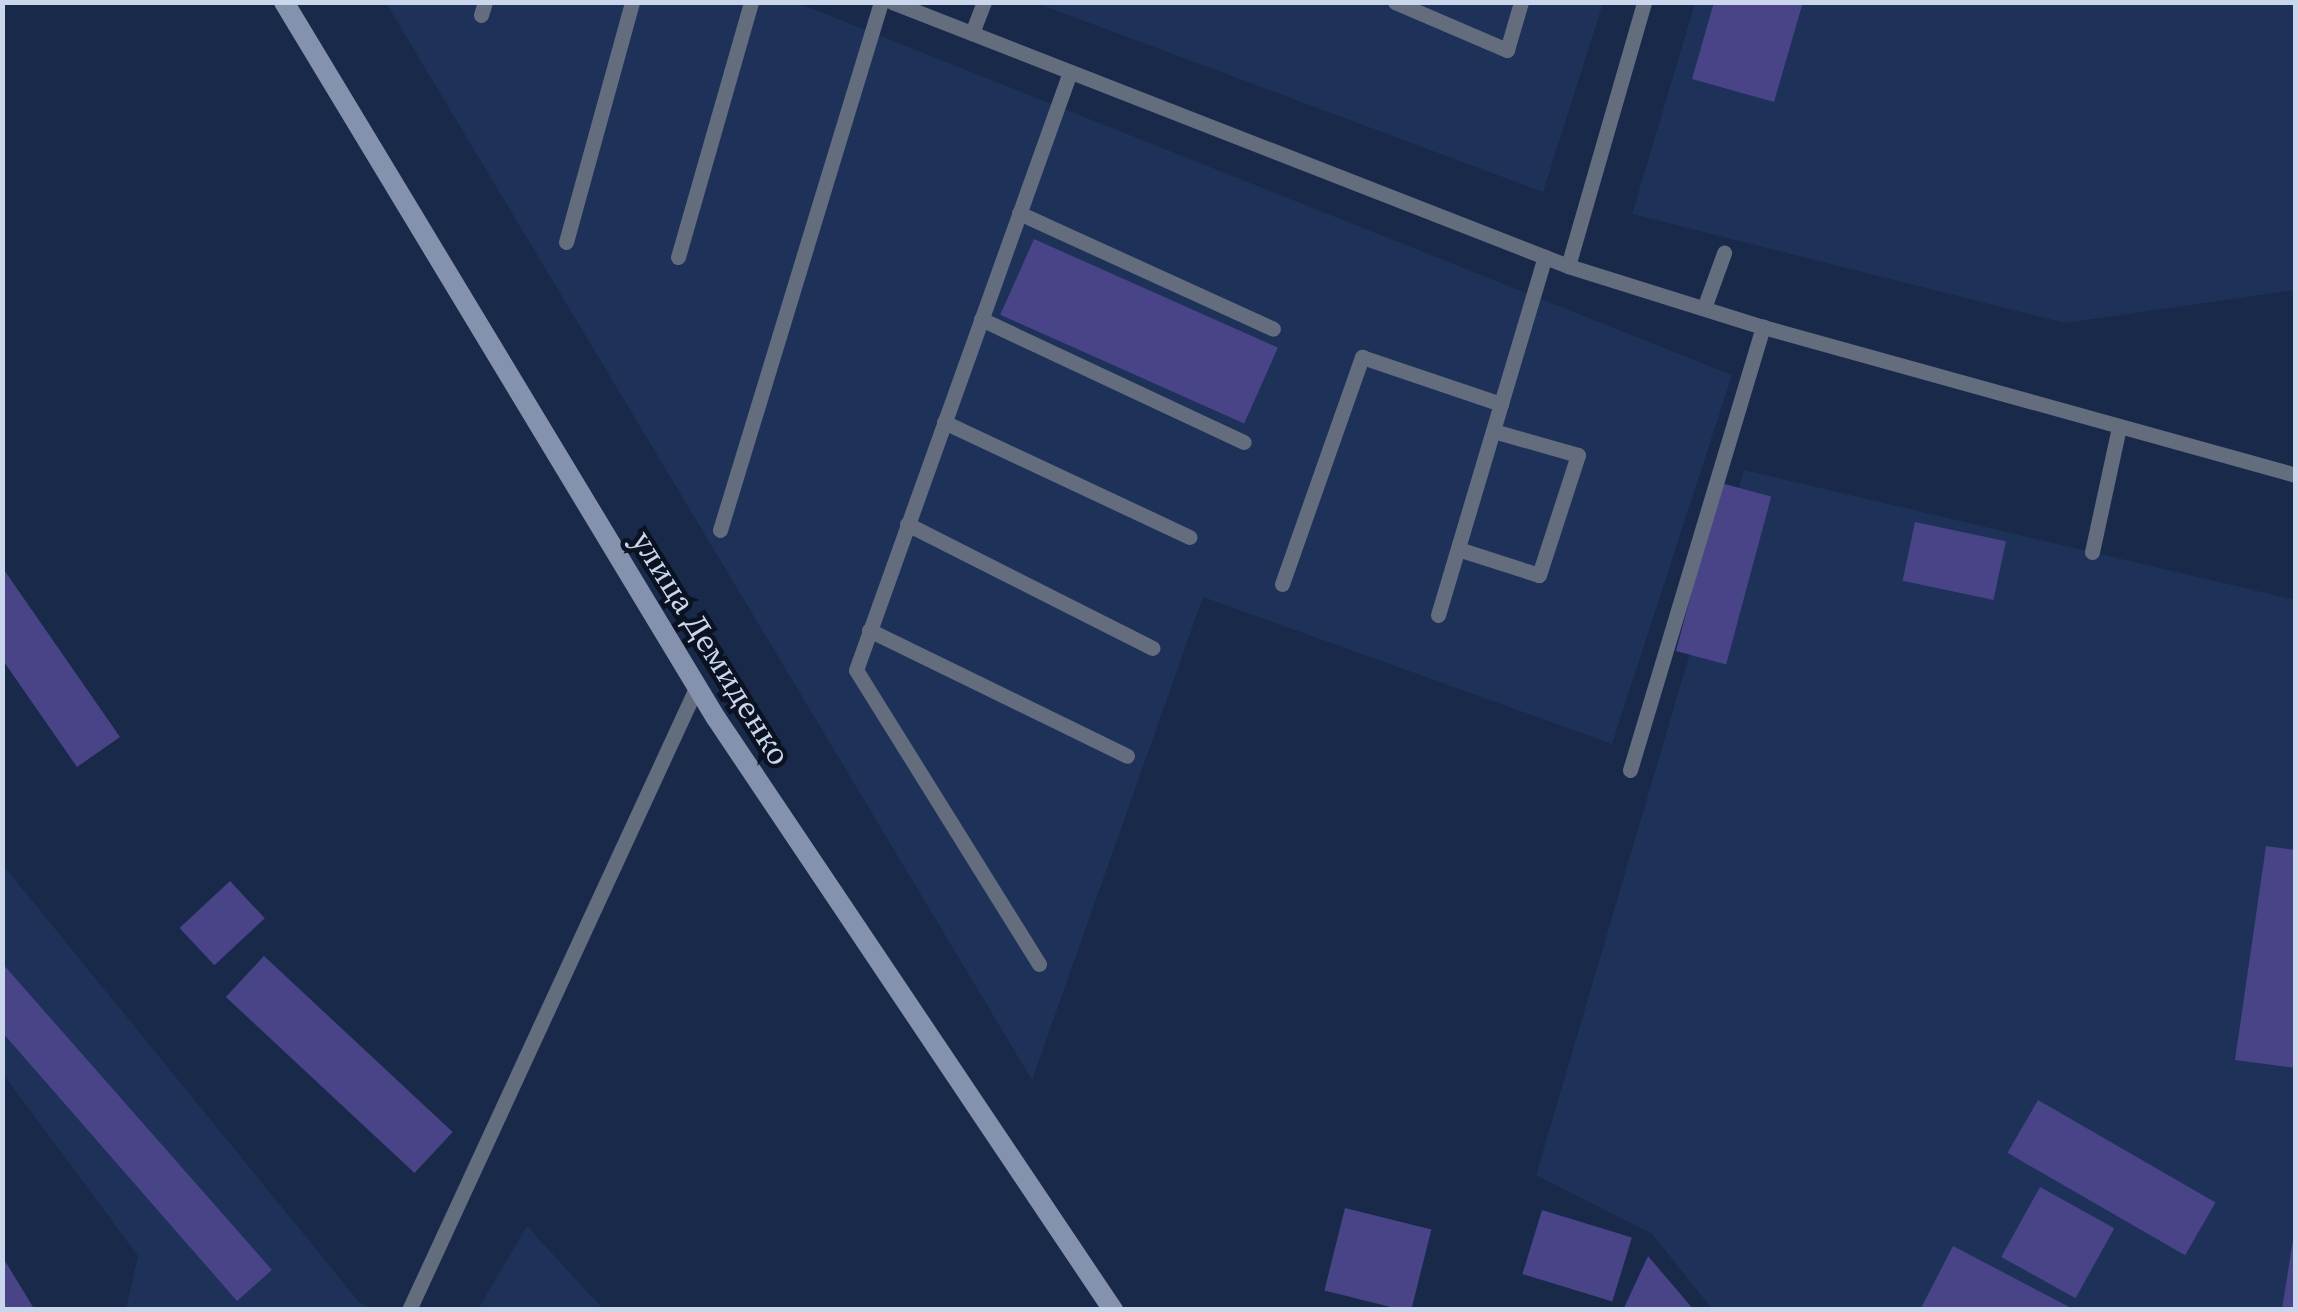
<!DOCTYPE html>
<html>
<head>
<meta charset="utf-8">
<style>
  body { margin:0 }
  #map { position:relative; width:2298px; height:1312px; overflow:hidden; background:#19294a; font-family:"Source Serif 4",serif }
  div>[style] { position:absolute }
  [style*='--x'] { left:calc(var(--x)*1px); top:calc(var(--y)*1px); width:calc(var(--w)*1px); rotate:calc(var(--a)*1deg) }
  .built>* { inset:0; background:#1e3159 }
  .building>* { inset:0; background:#484487; transform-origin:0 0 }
  .lane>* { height:15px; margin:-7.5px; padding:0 7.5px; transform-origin:7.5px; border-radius:7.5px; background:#646d7e }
  .secondary>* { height:20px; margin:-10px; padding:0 10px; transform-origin:10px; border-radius:10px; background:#8492ae }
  span { translate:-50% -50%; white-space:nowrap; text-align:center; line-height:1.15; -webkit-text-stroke:9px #0b1221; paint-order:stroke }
  .street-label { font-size:32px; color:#cad6ec }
  .frame { position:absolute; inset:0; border:5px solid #cad6ec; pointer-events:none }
</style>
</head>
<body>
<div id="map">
  <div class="built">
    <div style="clip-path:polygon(386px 3px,798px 3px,1732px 375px,1612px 744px,1203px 597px,1032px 1080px)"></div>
    <div style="clip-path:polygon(1036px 3px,1603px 3px,1543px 192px)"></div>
    <div style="clip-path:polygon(1695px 3px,2295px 3px,2295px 290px,2065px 323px,1632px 214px)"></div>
    <div style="clip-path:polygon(1744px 470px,2295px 600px,2295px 1309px,1712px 1309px,1652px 1234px,1536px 1175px)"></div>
    <div style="clip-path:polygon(3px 865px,359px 1302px,373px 1309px,126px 1309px,138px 1256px,3px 1074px)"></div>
    <div style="clip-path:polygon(527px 1226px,603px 1309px,478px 1309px)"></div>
  </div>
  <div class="building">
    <div style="clip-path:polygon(1714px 2px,1803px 2px,1774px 102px,1692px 79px)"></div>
    <div style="left:1034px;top:239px;width:267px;height:83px;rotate:24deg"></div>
    <div style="left:1721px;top:483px;width:52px;height:174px;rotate:15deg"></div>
    <div style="left:1915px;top:522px;width:93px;height:60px;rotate:12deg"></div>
    <div style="clip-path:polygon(2px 567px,120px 737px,77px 767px,2px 659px)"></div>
    <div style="clip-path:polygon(2266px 846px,2296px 850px,2296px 1068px,2235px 1060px)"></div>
    <div style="left:230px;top:881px;width:51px;height:69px;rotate:47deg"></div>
    <div style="left:264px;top:956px;width:258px;height:56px;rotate:43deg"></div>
    <div style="clip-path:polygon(2px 963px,272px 1270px,237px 1301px,2px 1032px)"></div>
    <div style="left:2038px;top:1100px;width:205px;height:61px;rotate:30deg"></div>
    <div style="left:2040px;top:1187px;width:85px;height:80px;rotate:29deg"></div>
    <div style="left:1345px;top:1208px;width:89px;height:85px;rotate:14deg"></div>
    <div style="left:1542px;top:1210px;width:94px;height:67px;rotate:17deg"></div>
    <div style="clip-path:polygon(2293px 1240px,2296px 1310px,2286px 1310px,2282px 1309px)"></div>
    <div style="clip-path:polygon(1953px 1246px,2075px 1310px,1920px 1310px)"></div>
    <div style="clip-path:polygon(2px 1256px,33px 1307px,29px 1310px,2px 1310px)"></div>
    <div style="clip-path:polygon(1648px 1256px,1694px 1310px,1623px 1310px)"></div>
  </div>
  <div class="lane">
    <div style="--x:892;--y:2;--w:726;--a:21.33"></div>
    <div style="--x:1568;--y:266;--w:275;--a:-73.9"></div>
    <div style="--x:1395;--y:2;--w:122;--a:23.2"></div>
    <div style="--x:1507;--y:50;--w:50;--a:-73.7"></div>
    <div style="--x:481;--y:15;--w:14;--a:-73"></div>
    <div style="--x:972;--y:33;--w:33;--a:-69"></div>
    <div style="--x:1019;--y:213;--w:279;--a:24.5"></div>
    <div style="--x:566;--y:242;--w:249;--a:-74.6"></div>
    <div style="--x:678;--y:257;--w:265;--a:-74"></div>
    <div style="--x:1568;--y:266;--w:204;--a:17.4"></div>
    <div style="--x:1763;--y:327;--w:553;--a:15.52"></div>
    <div style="--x:1704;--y:308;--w:59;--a:-70"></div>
    <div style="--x:981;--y:319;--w:290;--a:25.1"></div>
    <div style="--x:944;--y:422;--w:271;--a:25.1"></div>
    <div style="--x:907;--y:524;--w:275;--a:26.8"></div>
    <div style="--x:720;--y:530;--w:552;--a:-73.04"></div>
    <div style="--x:1458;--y:549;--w:85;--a:17.8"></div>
    <div style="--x:1539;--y:575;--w:126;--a:-72"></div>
    <div style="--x:1578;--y:455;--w:88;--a:-164.2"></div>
    <div style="--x:2092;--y:552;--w:128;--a:-77.8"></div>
    <div style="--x:1282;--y:584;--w:241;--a:-70.6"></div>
    <div style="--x:1362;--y:357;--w:147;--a:18.7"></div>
    <div style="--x:1438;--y:615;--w:374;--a:-73.4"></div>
    <div style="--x:869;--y:630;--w:287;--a:26"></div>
    <div style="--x:1630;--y:770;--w:463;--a:-73.3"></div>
    <div style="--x:1039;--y:964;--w:346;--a:-121.9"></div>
    <div style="--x:856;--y:670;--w:635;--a:-70.31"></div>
    <div style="--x:409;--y:1310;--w:687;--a:-65.22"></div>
  </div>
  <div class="secondary">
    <div style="--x:284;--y:2;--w:836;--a:58.9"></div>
    <div style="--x:716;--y:718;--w:713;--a:56.15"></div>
  </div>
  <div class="street-label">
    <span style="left:711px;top:648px;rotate:58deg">улица Демиденко</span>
  </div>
  <div class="frame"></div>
</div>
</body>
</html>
